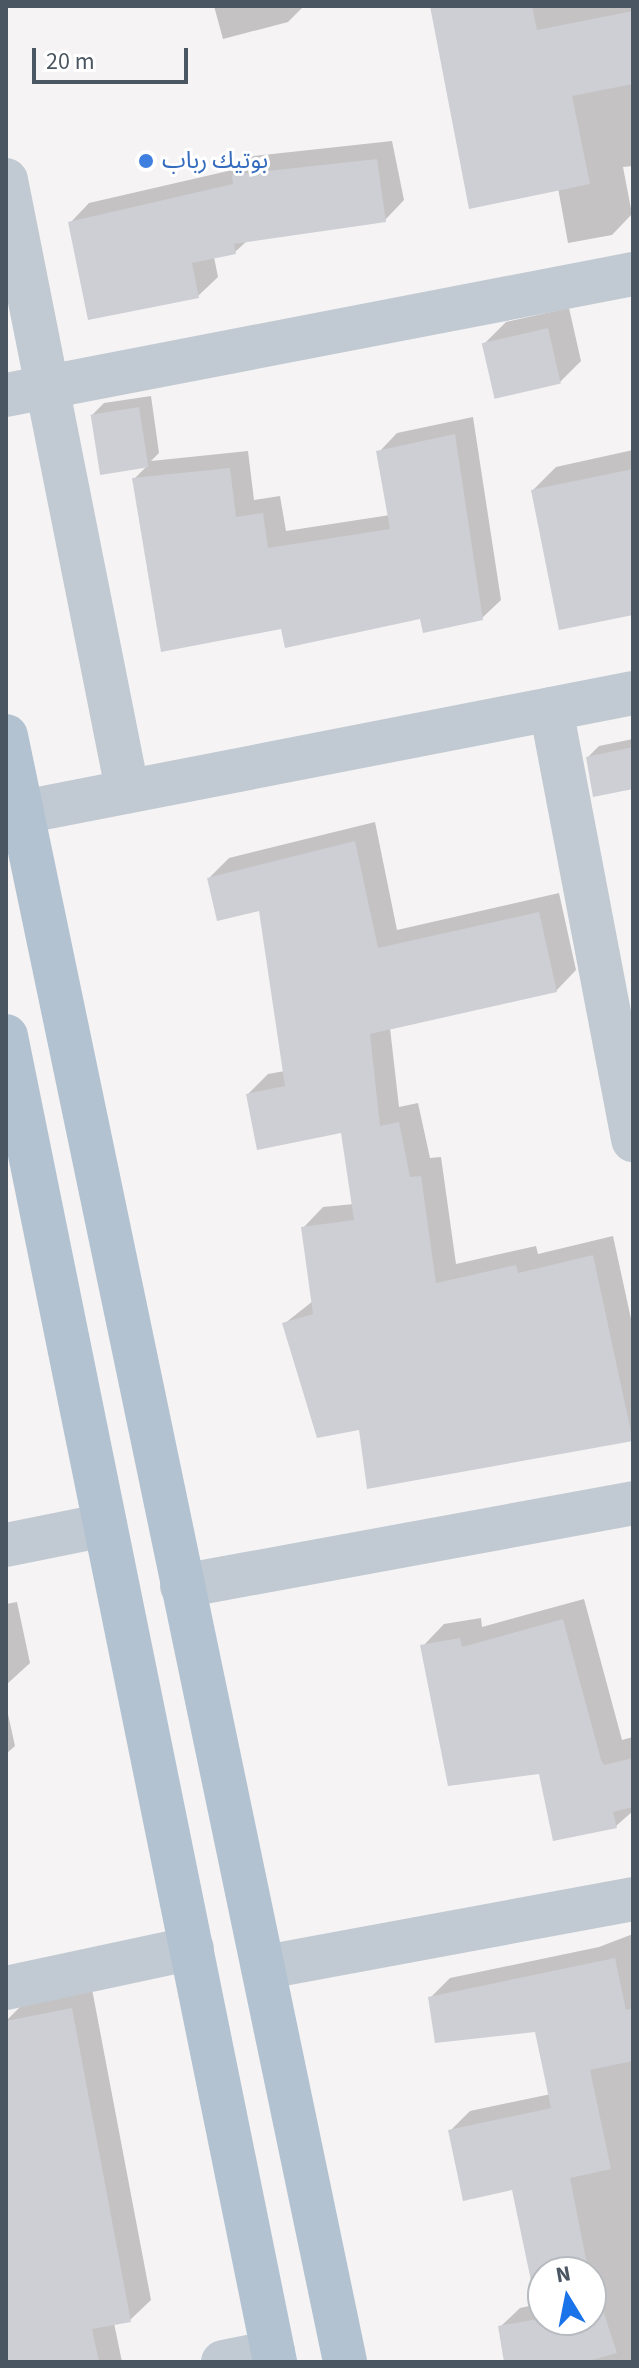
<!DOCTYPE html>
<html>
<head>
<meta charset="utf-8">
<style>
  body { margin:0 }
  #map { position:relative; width:639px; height:2368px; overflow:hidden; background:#f5f3f3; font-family:"Source Sans 3","Noto Sans Arabic",sans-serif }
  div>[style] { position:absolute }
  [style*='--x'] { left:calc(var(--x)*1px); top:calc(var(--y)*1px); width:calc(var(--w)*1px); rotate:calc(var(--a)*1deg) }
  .shadow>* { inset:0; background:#0003 }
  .building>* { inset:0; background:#cdcfd5; transform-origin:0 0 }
  .minor>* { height:44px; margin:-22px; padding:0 22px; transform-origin:22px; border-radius:22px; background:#c1cad2 }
  .major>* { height:44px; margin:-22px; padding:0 22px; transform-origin:22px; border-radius:22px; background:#b3c2d1 }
  .dots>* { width:22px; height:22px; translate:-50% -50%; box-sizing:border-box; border:4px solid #fff; border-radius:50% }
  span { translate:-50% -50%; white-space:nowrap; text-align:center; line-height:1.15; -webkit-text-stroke:6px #fff; paint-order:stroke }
  .shop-label { font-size:24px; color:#366cbe }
  .left { translate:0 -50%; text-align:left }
  .frame { position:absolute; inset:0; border:8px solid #4a5661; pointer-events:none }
  .north { position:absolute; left:527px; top:2256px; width:80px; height:80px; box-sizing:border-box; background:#fff; border:2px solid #b7bbc0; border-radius:50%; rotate:350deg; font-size:22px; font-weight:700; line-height:32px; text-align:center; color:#4a5661 }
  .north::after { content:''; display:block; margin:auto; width:28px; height:36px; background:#1a73e8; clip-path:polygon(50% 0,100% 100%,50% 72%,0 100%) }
  .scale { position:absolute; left:32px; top:48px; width:156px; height:36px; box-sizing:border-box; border:4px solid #4a5661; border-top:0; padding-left:10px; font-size:24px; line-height:28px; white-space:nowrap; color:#4a5661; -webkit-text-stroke:6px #fff; paint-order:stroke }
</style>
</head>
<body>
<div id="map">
  <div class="shadow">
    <div style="clip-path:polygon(214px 6px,304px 6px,288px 22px,223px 39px)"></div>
    <div style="clip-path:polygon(431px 6px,633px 6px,633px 166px,623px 167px,632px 214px,612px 235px,568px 243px,558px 188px)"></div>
    <div style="clip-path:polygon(392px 141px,404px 200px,385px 220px,248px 240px,235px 252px,214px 257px,218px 277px,198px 296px,70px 223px,89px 203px,241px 168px,253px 156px)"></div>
    <div style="clip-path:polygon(569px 308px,581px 361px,560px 382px,484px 344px,506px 322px)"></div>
    <div style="clip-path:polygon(151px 396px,159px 453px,151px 461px,248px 451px,254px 500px,280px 496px,286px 531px,390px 515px,379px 452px,397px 433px,473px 417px,501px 600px,482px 618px,421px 617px,283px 626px,134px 479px,148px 465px,101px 471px,93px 414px,104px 403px)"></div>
    <div style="clip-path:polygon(633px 450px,633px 613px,533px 490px,556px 467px)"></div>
    <div style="clip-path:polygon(633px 739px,633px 787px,588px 757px,599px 746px)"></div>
    <div style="clip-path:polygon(375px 822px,397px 930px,559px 893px,576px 970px,556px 991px,390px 1028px,399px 1107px,418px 1103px,430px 1158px,441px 1157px,456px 1264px,536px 1246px,538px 1254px,613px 1236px,633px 1328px,632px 1439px,361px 1427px,284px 1324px,313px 1301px,303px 1228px,323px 1207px,354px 1204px,342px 1130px,248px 1094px,268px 1074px,285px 1071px,261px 909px,209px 878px,229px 858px)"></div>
    <div style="clip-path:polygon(584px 1599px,622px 1740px,633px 1737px,633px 1811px,616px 1826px,541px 1772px,423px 1646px,444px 1624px,481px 1618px,482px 1627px)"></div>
    <div style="clip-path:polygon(17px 1602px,30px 1663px,6px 1685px,6px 1604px)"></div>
    <div style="clip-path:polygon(6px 1705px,15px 1746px,6px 1754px)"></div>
    <div style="clip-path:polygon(evenodd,633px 1934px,633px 2362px,506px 2362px,500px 2327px,520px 2308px,538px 2304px,514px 2188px,450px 2131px,470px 2111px,551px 2094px,537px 2029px,430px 1998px,450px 1978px,599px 1947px,633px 1934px,543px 2272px,591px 2272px,591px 2320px,543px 2320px,543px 2272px)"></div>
    <div style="clip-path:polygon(92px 1989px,151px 2300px,130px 2320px,114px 2323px,122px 2362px,6px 2362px,6px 2021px,25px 2002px)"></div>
  </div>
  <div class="building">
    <div style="clip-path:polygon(430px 6px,532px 6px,537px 30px,633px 11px,633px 84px,572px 96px,590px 184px,469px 209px)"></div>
    <div style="clip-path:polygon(377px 159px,386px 222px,234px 244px,236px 254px,192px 263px,199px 298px,88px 320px,68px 222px,233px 184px,232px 175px)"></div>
    <div style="left:548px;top:328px;width:57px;height:68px;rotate:77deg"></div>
    <div style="left:139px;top:407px;width:61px;height:49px;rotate:81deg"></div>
    <div style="clip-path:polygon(455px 434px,483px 620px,423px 633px,420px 619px,285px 648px,281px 629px,161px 652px,132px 478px,230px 468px,236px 517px,263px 513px,268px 548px,390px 529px,376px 451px)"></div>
    <div style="clip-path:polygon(633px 469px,633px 615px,559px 630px,531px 490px)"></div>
    <div style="clip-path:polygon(633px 747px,633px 789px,593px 797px,586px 757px)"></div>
    <div style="clip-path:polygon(355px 841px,378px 948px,539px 912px,557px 992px,370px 1034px,380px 1126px,399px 1122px,410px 1177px,421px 1176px,436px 1283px,516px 1265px,518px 1273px,593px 1255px,633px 1441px,367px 1489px,359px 1430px,317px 1438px,282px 1323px,313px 1314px,301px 1227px,354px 1220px,341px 1133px,257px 1150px,246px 1094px,285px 1086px,259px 911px,217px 921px,207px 878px)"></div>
    <div style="clip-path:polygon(563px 1619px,601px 1760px,604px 1765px,633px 1758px,633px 1807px,613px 1812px,617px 1828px,553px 1841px,539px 1774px,448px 1786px,420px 1645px,460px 1638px,462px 1647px)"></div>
    <div style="clip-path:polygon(evenodd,615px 1958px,626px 2010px,633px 2008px,633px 2061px,590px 2070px,611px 2169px,570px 2178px,586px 2259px,617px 2353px,585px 2362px,504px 2362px,498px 2326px,539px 2319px,512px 2190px,463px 2201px,448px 2130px,551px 2108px,535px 2032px,435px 2043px,428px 1997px,615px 1958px,543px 2272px,591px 2272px,591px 2320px,543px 2320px,543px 2272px)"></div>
    <div style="clip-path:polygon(72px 2008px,131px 2322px,92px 2329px,99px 2362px,6px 2362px,6px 2021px)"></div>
  </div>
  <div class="minor">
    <div style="--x:6;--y:180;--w:621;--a:78.76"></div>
    <div style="--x:6;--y:395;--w:639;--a:-10.92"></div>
    <div style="--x:551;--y:709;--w:439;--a:79.2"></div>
    <div style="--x:23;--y:812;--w:621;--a:-11.04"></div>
    <div style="--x:6;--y:1545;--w:101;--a:-11.4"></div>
    <div style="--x:182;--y:1586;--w:459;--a:-10.4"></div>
    <div style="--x:266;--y:1967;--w:373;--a:-10.5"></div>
    <div style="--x:6;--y:1988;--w:190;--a:-12.1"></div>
    <div style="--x:223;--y:2362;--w:51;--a:-11.3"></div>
  </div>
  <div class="major">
    <div style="--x:6;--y:736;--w:1661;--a:78.22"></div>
    <div style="--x:6;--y:1036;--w:1353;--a:78.53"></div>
  </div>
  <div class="dots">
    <div style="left:146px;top:161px;background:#3f7fe0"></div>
  </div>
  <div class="shop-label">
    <span class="left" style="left:162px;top:161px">بوتيك رباب</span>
  </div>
  <div class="frame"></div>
  <div class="north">N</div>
  <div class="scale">20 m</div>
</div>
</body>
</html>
